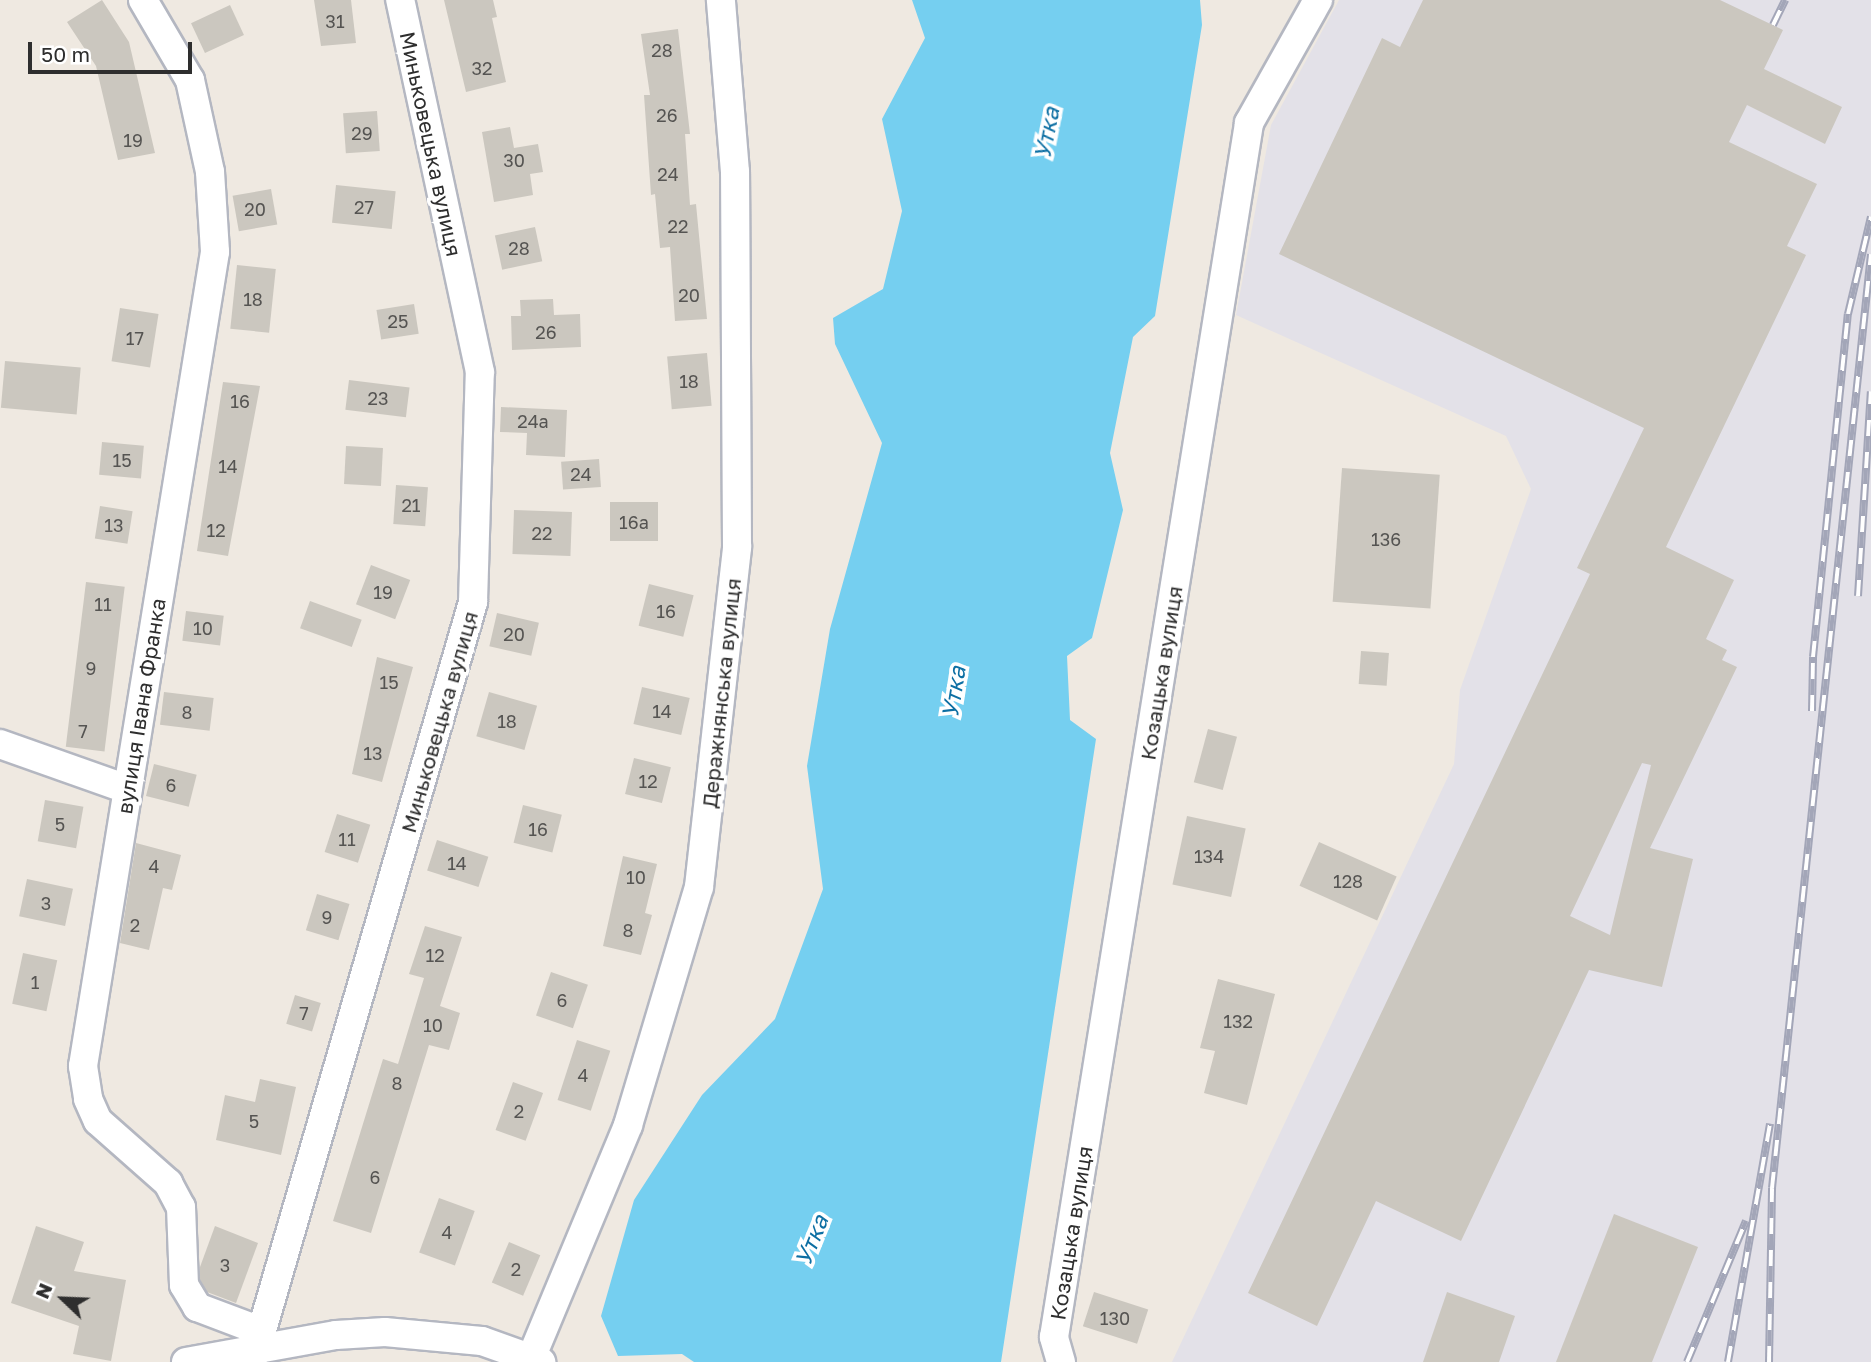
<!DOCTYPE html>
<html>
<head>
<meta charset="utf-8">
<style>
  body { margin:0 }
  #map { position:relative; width:1871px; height:1362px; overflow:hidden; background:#efe9e1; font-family:"Golos Text",sans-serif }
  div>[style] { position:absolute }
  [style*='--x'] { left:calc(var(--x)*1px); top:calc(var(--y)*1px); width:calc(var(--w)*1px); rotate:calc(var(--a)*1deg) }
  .industrial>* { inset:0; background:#e3e1e8 }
  .water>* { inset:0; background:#75cff0 }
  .building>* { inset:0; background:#cbc7bf; transform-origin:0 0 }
  .roads { filter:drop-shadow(2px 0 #b4b7c1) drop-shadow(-2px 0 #b4b7c1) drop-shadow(0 2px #b4b7c1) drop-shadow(0 -2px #b4b7c1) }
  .minor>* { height:28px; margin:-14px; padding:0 14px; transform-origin:14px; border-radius:14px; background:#fff }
  .rail>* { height:8px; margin-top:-4px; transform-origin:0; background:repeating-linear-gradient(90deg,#fff 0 16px,#a3a6b8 0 32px); box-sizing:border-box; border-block:2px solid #a3a6b8 }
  span { translate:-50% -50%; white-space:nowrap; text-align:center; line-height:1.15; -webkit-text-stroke:7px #fff; paint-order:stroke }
  .number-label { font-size:18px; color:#555452 }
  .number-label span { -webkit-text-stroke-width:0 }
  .street-label { font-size:21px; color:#2e2e2e }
  .water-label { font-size:23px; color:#0d6fa3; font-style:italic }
  .north { position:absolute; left:28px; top:1264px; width:70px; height:70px; -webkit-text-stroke:5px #fff; paint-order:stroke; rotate:293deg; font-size:19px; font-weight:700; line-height:28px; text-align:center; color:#2e2e2e }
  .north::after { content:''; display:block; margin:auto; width:24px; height:32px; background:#2e2e2e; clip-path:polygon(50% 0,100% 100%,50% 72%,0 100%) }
  .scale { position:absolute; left:28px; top:42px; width:164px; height:32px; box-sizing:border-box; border:4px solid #2e2e2e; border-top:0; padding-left:9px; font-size:21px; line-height:24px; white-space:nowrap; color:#2e2e2e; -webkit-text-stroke:5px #fff; paint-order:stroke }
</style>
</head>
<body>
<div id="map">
  <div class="industrial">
    <div style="clip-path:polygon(1339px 0,1871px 0,1871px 1362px,1172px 1362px,1454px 764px,1460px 690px,1531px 489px,1506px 436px,1236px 315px,1271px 125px)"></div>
  </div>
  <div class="water">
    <div style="clip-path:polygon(912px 0,1200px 0,1202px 25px,1155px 316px,1133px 337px,1110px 453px,1123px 510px,1092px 638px,1067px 656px,1070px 720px,1096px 739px,1001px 1362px,694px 1362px,682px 1354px,618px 1356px,601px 1316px,634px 1200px,702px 1095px,775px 1019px,823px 889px,807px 766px,830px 629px,882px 443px,835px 344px,833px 318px,883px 289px,902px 211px,882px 119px,925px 38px)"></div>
  </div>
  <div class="building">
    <div style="clip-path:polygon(102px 0,129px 42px,155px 153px,118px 160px,96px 66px,67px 22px)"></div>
    <div style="clip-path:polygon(314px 0,351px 0,356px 43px,321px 46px)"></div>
    <div style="clip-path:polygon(444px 0,493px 0,497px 17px,492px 18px,506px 82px,466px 92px)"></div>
    <div style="clip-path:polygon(evenodd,1423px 0,1720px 0,1783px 30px,1764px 69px,1842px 107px,1825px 144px,1747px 105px,1729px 142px,1817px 184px,1787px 246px,1806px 255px,1666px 547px,1734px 580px,1706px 639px,1727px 650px,1722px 660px,1737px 667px,1650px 848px,1693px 859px,1662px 987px,1589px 970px,1461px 1241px,1376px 1201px,1317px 1326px,1248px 1293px,1590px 574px,1577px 568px,1644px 428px,1279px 254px,1382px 38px,1400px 47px,1423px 0,1642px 763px,1651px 765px,1610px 935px,1570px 916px,1642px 763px)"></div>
    <div style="left:230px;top:5px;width:33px;height:43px;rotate:65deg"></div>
    <div style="clip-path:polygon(678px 29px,690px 134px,685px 134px,690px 205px,696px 204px,707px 319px,675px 321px,670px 247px,660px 248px,655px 194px,651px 195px,644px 95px,650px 95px,641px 34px)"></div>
    <div style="left:377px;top:111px;width:40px;height:34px;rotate:86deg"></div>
    <div style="clip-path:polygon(510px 127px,514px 148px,538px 144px,543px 172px,530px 174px,533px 195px,494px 202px,482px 132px)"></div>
    <div style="left:336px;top:185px;width:60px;height:38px;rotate:6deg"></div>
    <div style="left:271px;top:189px;width:36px;height:39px;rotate:80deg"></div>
    <div style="left:535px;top:227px;width:35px;height:41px;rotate:78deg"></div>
    <div style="left:237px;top:265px;width:39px;height:64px;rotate:6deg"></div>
    <div style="clip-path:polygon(553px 299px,554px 315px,580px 314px,581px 347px,512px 350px,511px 316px,521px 316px,520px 300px)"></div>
    <div style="left:414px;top:304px;width:30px;height:38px;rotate:81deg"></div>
    <div style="left:120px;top:308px;width:39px;height:54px;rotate:9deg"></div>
    <div style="left:707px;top:353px;width:53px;height:40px;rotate:85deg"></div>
    <div style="left:5px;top:361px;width:76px;height:47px;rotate:5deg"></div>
    <div style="left:349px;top:380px;width:61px;height:30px;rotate:7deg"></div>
    <div style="clip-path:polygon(223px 382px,260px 386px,228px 556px,197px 551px)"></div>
    <div style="clip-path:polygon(501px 407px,567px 410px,565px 457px,526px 455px,527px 433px,500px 432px)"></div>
    <div style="left:102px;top:442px;width:42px;height:33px;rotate:5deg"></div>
    <div style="left:346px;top:446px;width:37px;height:38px;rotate:3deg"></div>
    <div style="left:599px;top:459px;width:28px;height:38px;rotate:86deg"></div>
    <div style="left:1342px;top:468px;width:98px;height:134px;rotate:4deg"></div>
    <div style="left:396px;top:485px;width:32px;height:39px;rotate:4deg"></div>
    <div style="left:610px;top:502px;width:48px;height:39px"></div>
    <div style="left:100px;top:506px;width:33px;height:33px;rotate:9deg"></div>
    <div style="left:514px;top:510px;width:58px;height:44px;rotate:2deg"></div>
    <div style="left:371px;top:565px;width:42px;height:42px;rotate:21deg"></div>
    <div style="left:86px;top:582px;width:39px;height:166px;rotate:7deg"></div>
    <div style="left:649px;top:584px;width:46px;height:43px;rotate:14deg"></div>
    <div style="left:310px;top:601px;width:55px;height:29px;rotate:20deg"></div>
    <div style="left:186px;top:611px;width:38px;height:30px;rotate:7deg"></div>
    <div style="left:497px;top:613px;width:43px;height:34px;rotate:13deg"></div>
    <div style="left:1361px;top:651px;width:28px;height:33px;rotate:4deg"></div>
    <div style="clip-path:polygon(377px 657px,413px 667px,382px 782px,352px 774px)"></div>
    <div style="left:642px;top:687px;width:49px;height:38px;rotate:13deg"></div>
    <div style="left:164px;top:692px;width:50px;height:33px;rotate:7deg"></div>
    <div style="left:489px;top:692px;width:50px;height:46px;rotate:16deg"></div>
    <div style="left:1208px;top:729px;width:30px;height:55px;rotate:15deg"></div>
    <div style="left:634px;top:758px;width:38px;height:37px;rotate:14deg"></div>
    <div style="left:154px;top:764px;width:44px;height:33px;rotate:14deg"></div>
    <div style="left:45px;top:800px;width:39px;height:42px;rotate:10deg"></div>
    <div style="left:523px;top:805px;width:40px;height:39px;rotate:14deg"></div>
    <div style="left:337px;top:814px;width:35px;height:40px;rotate:18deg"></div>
    <div style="left:1187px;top:816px;width:60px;height:70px;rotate:12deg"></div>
    <div style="left:437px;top:840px;width:54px;height:32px;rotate:18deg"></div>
    <div style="left:1319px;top:842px;width:85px;height:48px;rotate:24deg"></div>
    <div style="clip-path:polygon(136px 843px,181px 855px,172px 890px,163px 888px,149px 950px,120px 943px)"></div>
    <div style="clip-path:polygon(623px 856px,657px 864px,645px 913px,652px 915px,641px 955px,603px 946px)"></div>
    <div style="left:27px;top:879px;width:47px;height:38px;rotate:12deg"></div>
    <div style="left:317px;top:894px;width:34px;height:38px;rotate:17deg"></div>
    <div style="clip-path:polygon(425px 926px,462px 937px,440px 1006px,460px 1013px,449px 1050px,429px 1045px,371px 1233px,333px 1221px,383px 1059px,398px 1064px,424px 978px,409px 974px)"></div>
    <div style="left:23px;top:953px;width:35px;height:52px;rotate:12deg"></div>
    <div style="left:551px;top:972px;width:39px;height:46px;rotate:19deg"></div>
    <div style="clip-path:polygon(1218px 979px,1275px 994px,1247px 1105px,1204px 1093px,1215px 1051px,1200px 1048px)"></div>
    <div style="left:295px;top:995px;width:27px;height:30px;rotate:17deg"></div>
    <div style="left:577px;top:1040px;width:35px;height:63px;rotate:18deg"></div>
    <div style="clip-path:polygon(260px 1079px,296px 1087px,281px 1155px,216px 1140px,225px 1095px,255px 1102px)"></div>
    <div style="left:513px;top:1082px;width:32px;height:51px;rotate:20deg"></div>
    <div style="left:439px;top:1198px;width:38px;height:58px;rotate:20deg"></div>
    <div style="clip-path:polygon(1614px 1214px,1698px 1247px,1652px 1362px,1556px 1362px)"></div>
    <div style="clip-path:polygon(36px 1226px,84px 1242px,74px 1271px,126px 1280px,111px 1361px,73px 1354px,79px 1326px,11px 1303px)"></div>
    <div style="clip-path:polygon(215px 1226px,258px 1243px,236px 1303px,207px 1292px,200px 1280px,200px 1267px)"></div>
    <div style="left:509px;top:1242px;width:34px;height:44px;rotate:23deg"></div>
    <div style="left:1094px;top:1292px;width:57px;height:36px;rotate:18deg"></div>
    <div style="clip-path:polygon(1447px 1292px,1515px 1316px,1499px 1362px,1423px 1362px)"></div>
  </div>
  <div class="roads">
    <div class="minor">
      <div style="--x:143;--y:0;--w:93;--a:59.6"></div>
      <div style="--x:190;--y:80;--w:94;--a:77.7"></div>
      <div style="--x:210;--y:172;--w:80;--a:86.4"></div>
      <div style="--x:215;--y:252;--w:825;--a:99.21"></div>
      <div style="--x:83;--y:1066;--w:33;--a:81"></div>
      <div style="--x:88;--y:1099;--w:24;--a:66"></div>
      <div style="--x:98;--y:1121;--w:94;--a:41.5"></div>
      <div style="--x:168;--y:1183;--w:27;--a:62"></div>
      <div style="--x:181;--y:1207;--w:78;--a:87.8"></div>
      <div style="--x:184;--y:1285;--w:26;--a:59"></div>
      <div style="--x:197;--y:1307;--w:57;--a:20.7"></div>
      <div style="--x:250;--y:1327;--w:23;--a:67"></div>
      <div style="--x:0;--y:744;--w:135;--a:19.5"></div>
      <div style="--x:255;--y:1354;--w:783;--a:-73.83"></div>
      <div style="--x:473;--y:602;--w:230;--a:-88.3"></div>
      <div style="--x:480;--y:372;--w:381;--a:-102.1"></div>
      <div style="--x:532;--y:1356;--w:250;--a:-67.4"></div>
      <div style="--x:628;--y:1125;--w:248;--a:-73.4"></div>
      <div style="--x:699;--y:887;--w:342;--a:-83.6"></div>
      <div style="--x:737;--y:547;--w:375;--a:-90.3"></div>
      <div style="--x:735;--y:172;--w:173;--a:-94.7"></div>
      <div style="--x:186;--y:1362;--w:152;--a:-10.2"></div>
      <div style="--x:336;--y:1335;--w:49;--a:-3.5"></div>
      <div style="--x:385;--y:1332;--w:97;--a:5.3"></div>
      <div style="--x:482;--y:1341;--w:63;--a:19.6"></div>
      <div style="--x:1061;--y:1362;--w:26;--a:-106"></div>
      <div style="--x:1054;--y:1337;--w:1230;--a:-80.87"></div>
      <div style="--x:1249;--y:123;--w:141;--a:-60.7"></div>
    </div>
  </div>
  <div class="rail">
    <div style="--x:1773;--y:25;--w:28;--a:-64"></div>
    <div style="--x:1858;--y:596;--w:205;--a:-86.4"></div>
    <div style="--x:1812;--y:711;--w:54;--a:-88.9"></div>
    <div style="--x:1813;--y:657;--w:345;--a:-84.2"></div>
    <div style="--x:1848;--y:314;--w:100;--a:-76.7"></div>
    <div style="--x:1687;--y:1362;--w:153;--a:-67.3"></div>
    <div style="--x:1728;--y:1362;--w:242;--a:-80"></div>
    <div style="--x:1769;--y:1362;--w:174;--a:-89"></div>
    <div style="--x:1772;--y:1188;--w:939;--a:-83.95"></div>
  </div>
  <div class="number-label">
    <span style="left:335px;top:21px">31</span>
    <span style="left:662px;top:50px">28</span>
    <span style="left:482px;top:68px">32</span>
    <span style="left:667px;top:115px">26</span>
    <span style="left:362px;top:133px">29</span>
    <span style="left:133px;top:140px">19</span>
    <span style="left:514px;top:160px">30</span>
    <span style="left:668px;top:174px">24</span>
    <span style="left:364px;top:207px">27</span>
    <span style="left:255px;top:209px">20</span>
    <span style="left:678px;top:226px">22</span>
    <span style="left:519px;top:248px">28</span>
    <span style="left:689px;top:295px">20</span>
    <span style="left:253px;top:299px">18</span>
    <span style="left:398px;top:321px">25</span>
    <span style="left:546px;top:332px">26</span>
    <span style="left:135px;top:338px">17</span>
    <span style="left:689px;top:381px">18</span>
    <span style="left:378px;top:398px">23</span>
    <span style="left:240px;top:401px">16</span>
    <span style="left:533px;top:421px">24а</span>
    <span style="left:122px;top:460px">15</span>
    <span style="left:228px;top:466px">14</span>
    <span style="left:581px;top:474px">24</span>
    <span style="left:411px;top:505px">21</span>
    <span style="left:634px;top:522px">16а</span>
    <span style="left:114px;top:525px">13</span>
    <span style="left:216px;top:530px">12</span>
    <span style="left:542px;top:533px">22</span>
    <span style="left:1386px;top:539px">136</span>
    <span style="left:383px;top:592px">19</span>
    <span style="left:103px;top:604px">11</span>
    <span style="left:666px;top:611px">16</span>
    <span style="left:203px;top:628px">10</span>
    <span style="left:514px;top:634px">20</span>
    <span style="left:91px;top:668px">9</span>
    <span style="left:389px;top:682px">15</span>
    <span style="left:662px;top:711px">14</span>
    <span style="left:187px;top:712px">8</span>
    <span style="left:507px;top:721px">18</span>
    <span style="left:83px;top:731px">7</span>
    <span style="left:373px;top:753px">13</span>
    <span style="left:648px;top:781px">12</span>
    <span style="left:171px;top:785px">6</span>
    <span style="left:60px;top:824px">5</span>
    <span style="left:538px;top:829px">16</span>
    <span style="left:347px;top:839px">11</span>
    <span style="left:1209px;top:856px">134</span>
    <span style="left:457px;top:863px">14</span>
    <span style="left:154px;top:866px">4</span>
    <span style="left:636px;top:877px">10</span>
    <span style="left:1348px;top:881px">128</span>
    <span style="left:46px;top:903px">3</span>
    <span style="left:327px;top:917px">9</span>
    <span style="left:135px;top:925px">2</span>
    <span style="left:628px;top:930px">8</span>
    <span style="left:435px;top:955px">12</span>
    <span style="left:35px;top:982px">1</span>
    <span style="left:562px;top:1000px">6</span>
    <span style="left:304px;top:1013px">7</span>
    <span style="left:1238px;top:1021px">132</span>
    <span style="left:433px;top:1025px">10</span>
    <span style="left:583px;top:1075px">4</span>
    <span style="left:397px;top:1083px">8</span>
    <span style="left:519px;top:1111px">2</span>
    <span style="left:254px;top:1121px">5</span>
    <span style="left:375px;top:1177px">6</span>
    <span style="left:447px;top:1232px">4</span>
    <span style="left:225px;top:1265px">3</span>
    <span style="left:516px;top:1269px">2</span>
    <span style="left:1115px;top:1318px">130</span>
  </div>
  <div class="street-label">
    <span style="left:431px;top:144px;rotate:78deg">Миньковецька вулиця</span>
    <span style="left:1161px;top:673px;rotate:-81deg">Козацька вулиця</span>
    <span style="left:721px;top:693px;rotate:-84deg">Деражнянська вулиця</span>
    <span style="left:141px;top:706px;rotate:-81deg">вулиця Івана Франка</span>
    <span style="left:439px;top:722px;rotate:-74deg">Миньковецька вулиця</span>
    <span style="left:1071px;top:1233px;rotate:-81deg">Козацька вулиця</span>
  </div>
  <div class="water-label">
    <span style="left:1046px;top:133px;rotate:-79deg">Утка</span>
    <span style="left:953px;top:692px;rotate:-81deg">Утка</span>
    <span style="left:811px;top:1240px;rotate:-68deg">Утка</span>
  </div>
  <div class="north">N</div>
  <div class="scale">50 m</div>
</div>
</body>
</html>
